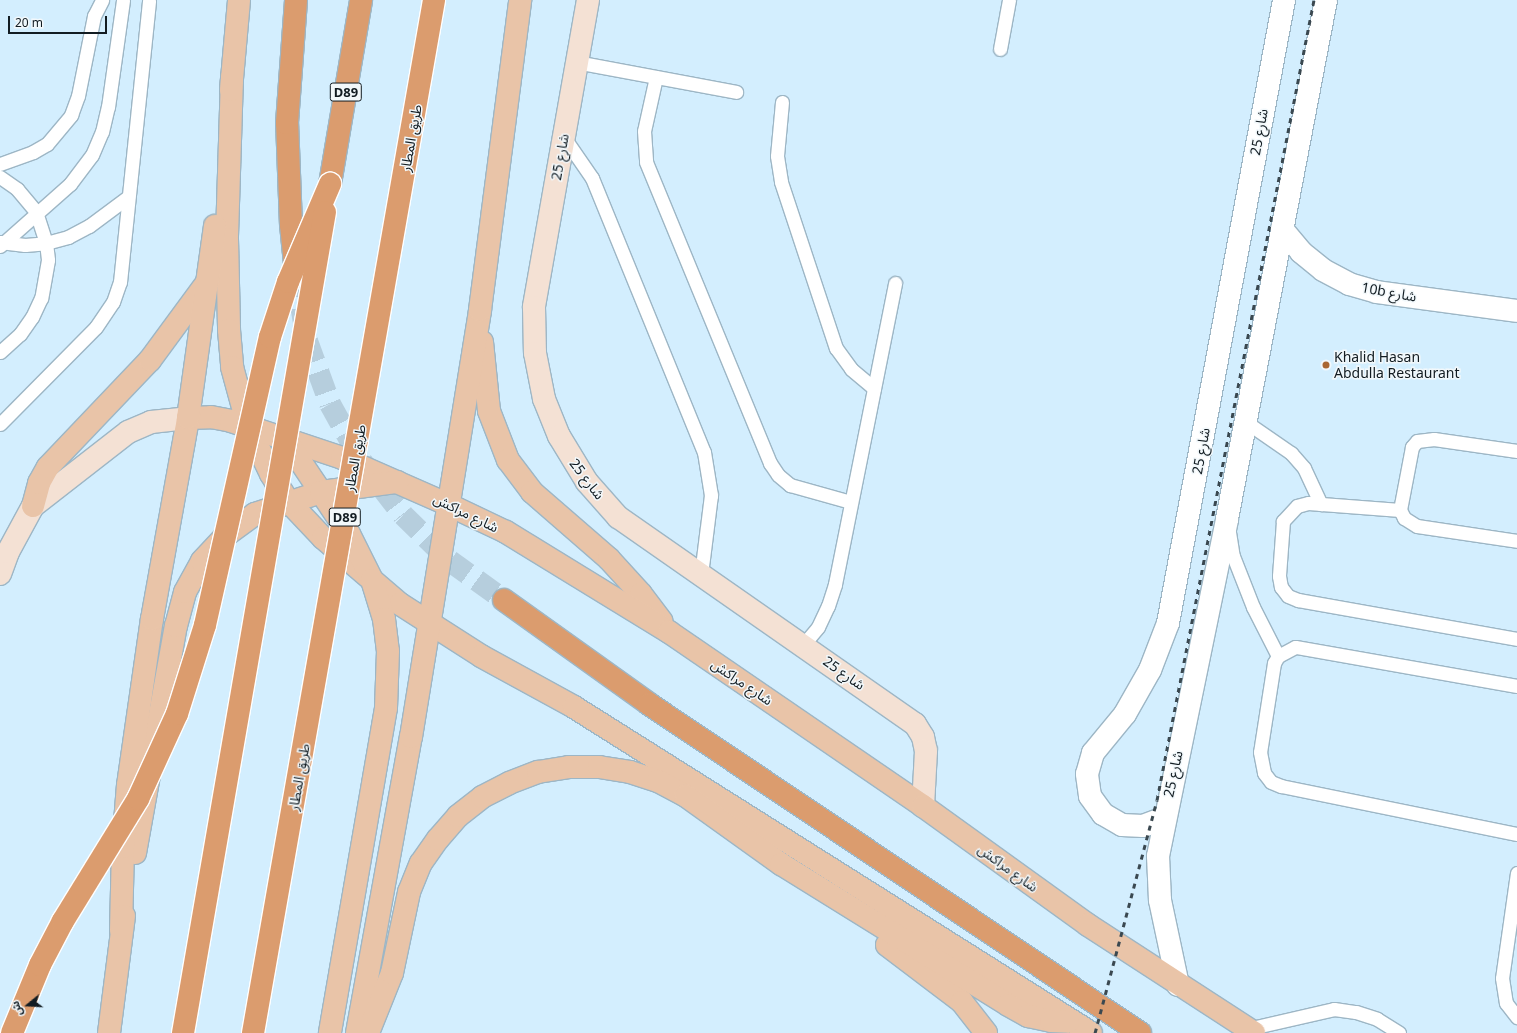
<!DOCTYPE html>
<html>
<head>
<meta charset="utf-8">
<style>
  body { margin:0 }
  #map { position:relative; width:1517px; height:1033px; overflow:hidden; background:#d3eefe; font-family:"Noto Sans","Noto Sans Arabic",sans-serif }
  div>[style] { position:absolute }
  [style*='--x'] { left:calc(var(--x)*1px); top:calc(var(--y)*1px); width:calc(var(--w)*1px); rotate:calc(var(--a)*1deg) }
  .highway-tunnel>* { height:22px; margin-top:-11px; transform-origin:0; background:repeating-linear-gradient(90deg,#b6cedd 0 22px,transparent 0 33px) }
  .roads { filter:drop-shadow(1px 0 #9db6c5) drop-shadow(-1px 0 #9db6c5) drop-shadow(0 1px #9db6c5) drop-shadow(0 -1px #9db6c5) }
  .lane>* { height:13px; margin:-6.5px; padding:0 6.5px; transform-origin:6.5px; border-radius:6.5px; background:#fff }
  .street>* { height:22px; margin:-11px; padding:0 11px; transform-origin:11px; border-radius:11px; background:#fff }
  .secondary>* { height:22px; margin:-11px; padding:0 11px; transform-origin:11px; border-radius:11px; background:#f4e1d4 }
  .primary>* { height:22px; margin:-11px; padding:0 11px; transform-origin:11px; border-radius:11px; background:#e9c4a8 }
  .highway>* { height:22px; margin:-11px; padding:0 11px; transform-origin:11px; border-radius:11px; background:#db9c6e }
  .rail>* { height:3px; margin-top:-1.5px; transform-origin:0; background:repeating-linear-gradient(90deg,#3a4850 0 5px,transparent 0 10px) }
  .bridges { filter:drop-shadow(1px 0 #fff) drop-shadow(-1px 0 #fff) drop-shadow(0 1px #fff) drop-shadow(0 -1px #fff) }
  .highway-bridge>* { height:22px; margin:-11px; padding:0 11px; transform-origin:11px; border-radius:11px; background:#db9c6e }
  .dots>* { width:11px; height:11px; translate:-50% -50%; box-sizing:border-box; border:2px solid #f2f8fb; border-radius:50% }
  span { translate:-50% -50%; white-space:nowrap; text-align:center; line-height:1.15; -webkit-text-stroke:3px #f2f8fb; paint-order:stroke }
  .shield-label span { padding:1px 3px; background:#f2f8fb; border:1px solid; border-radius:3px; -webkit-text-stroke-width:0 }
  .shield-label { font-size:13px; color:#121c22; font-weight:700 }
  .street-label { font-size:14px; color:#121c22 }
  .poi-label { font-size:14px; color:#121c22 }
  .left { translate:0 -50%; text-align:left }
  .north { position:absolute; left:8px; top:985px; width:40px; height:40px; -webkit-text-stroke:3px #f2f8fb; paint-order:stroke; rotate:252deg; font-size:11px; font-weight:700; line-height:16px; text-align:center; color:#121c22 }
  .north::after { content:''; display:block; margin:auto; width:14px; height:18px; background:#121c22; clip-path:polygon(50% 0,100% 100%,50% 72%,0 100%) }
  .scale { position:absolute; left:8px; top:16px; width:99px; height:18px; box-sizing:border-box; border:2px solid #121c22; border-top:0; padding-left:5px; font-size:12px; line-height:14px; white-space:nowrap; color:#121c22; -webkit-text-stroke:3px #f2f8fb; paint-order:stroke }
</style>
</head>
<body>
<div id="map">
  <div class="highway-tunnel">
    <div style="--x:296;--y:275;--w:67;--a:80.5"></div>
    <div style="--x:307;--y:341;--w:67;--a:69.9"></div>
    <div style="--x:330;--y:404;--w:66;--a:61.1"></div>
    <div style="--x:362;--y:462;--w:67;--a:52.3"></div>
    <div style="--x:403;--y:515;--w:66;--a:44.4"></div>
    <div style="--x:450;--y:561;--w:67;--a:35.8"></div>
  </div>
  <div class="roads">
    <div class="lane">
      <div style="--x:1000;--y:49;--w:50;--a:-79.6"></div>
      <div style="--x:576;--y:62;--w:163;--a:10.6"></div>
      <div style="--x:656;--y:77;--w:55;--a:102.5"></div>
      <div style="--x:644;--y:131;--w:31;--a:86"></div>
      <div style="--x:646;--y:162;--w:326;--a:67.6"></div>
      <div style="--x:770;--y:463;--w:14;--a:56"></div>
      <div style="--x:778;--y:475;--w:16;--a:40"></div>
      <div style="--x:790;--y:485;--w:63;--a:15.6"></div>
      <div style="--x:782;--y:102;--w:54;--a:95.3"></div>
      <div style="--x:777;--y:156;--w:26;--a:81"></div>
      <div style="--x:781;--y:182;--w:175;--a:71.7"></div>
      <div style="--x:836;--y:348;--w:26;--a:54"></div>
      <div style="--x:851;--y:369;--w:30;--a:40"></div>
      <div style="--x:563;--y:136;--w:51;--a:55.4"></div>
      <div style="--x:592;--y:178;--w:296;--a:67.8"></div>
      <div style="--x:704;--y:452;--w:44;--a:80.8"></div>
      <div style="--x:711;--y:495;--w:80;--a:97.2"></div>
      <div style="--x:0;--y:164;--w:35;--a:-20"></div>
      <div style="--x:33;--y:152;--w:16;--a:-30"></div>
      <div style="--x:47;--y:144;--w:38;--a:-50"></div>
      <div style="--x:71;--y:115;--w:20;--a:-70"></div>
      <div style="--x:78;--y:96;--w:82;--a:-78.7"></div>
      <div style="--x:94;--y:16;--w:18;--a:-63"></div>
      <div style="--x:0;--y:177;--w:21;--a:35"></div>
      <div style="--x:17;--y:189;--w:30;--a:50"></div>
      <div style="--x:36;--y:212;--w:33;--a:72"></div>
      <div style="--x:46;--y:243;--w:17;--a:83"></div>
      <div style="--x:48;--y:260;--w:39;--a:100"></div>
      <div style="--x:41;--y:298;--w:21;--a:115"></div>
      <div style="--x:32;--y:317;--w:21;--a:125"></div>
      <div style="--x:20;--y:334;--w:27;--a:138"></div>
      <div style="--x:0;--y:242;--w:25;--a:7"></div>
      <div style="--x:25;--y:245;--w:21;--a:-5"></div>
      <div style="--x:46;--y:243;--w:23;--a:-15"></div>
      <div style="--x:68;--y:237;--w:24;--a:-28"></div>
      <div style="--x:89;--y:226;--w:49;--a:-36.6"></div>
      <div style="--x:0;--y:246;--w:94;--a:-41.5"></div>
      <div style="--x:70;--y:184;--w:36;--a:-53"></div>
      <div style="--x:92;--y:155;--w:25;--a:-67"></div>
      <div style="--x:102;--y:132;--w:26;--a:-77"></div>
      <div style="--x:108;--y:107;--w:108;--a:-82"></div>
      <div style="--x:1246;--y:422;--w:55;--a:34.6"></div>
      <div style="--x:1291;--y:453;--w:20;--a:49"></div>
      <div style="--x:1304;--y:468;--w:40;--a:65"></div>
      <div style="--x:0;--y:424;--w:136;--a:-45.3"></div>
      <div style="--x:96;--y:327;--w:30;--a:-56"></div>
      <div style="--x:113;--y:302;--w:21;--a:-71"></div>
      <div style="--x:120;--y:282;--w:283;--a:-84.1"></div>
      <div style="--x:1517;--y:451;--w:84;--a:-171.8"></div>
      <div style="--x:1434;--y:439;--w:17;--a:173"></div>
      <div style="--x:1417;--y:441;--w:8;--a:130"></div>
      <div style="--x:1412;--y:447;--w:64;--a:100.8"></div>
      <div style="--x:1400;--y:510;--w:9;--a:63"></div>
      <div style="--x:1404;--y:518;--w:15;--a:32"></div>
      <div style="--x:1417;--y:526;--w:101;--a:8.5"></div>
      <div style="--x:1400;--y:510;--w:92;--a:-175.6"></div>
      <div style="--x:1308;--y:503;--w:11;--a:165"></div>
      <div style="--x:1297;--y:506;--w:21;--a:133"></div>
      <div style="--x:1283;--y:521;--w:55;--a:94.2"></div>
      <div style="--x:1279;--y:576;--w:11;--a:80"></div>
      <div style="--x:1281;--y:587;--w:11;--a:52"></div>
      <div style="--x:1288;--y:596;--w:11;--a:22"></div>
      <div style="--x:1298;--y:600;--w:222;--a:10.1"></div>
      <div style="--x:1229;--y:532;--w:24;--a:81"></div>
      <div style="--x:1233;--y:556;--w:55;--a:68.6"></div>
      <div style="--x:1253;--y:607;--w:55;--a:63"></div>
      <div style="--x:803;--y:645;--w:23;--a:-50"></div>
      <div style="--x:818;--y:627;--w:23;--a:-65"></div>
      <div style="--x:828;--y:606;--w:23;--a:-72"></div>
      <div style="--x:835;--y:584;--w:307;--a:-78.7"></div>
      <div style="--x:1517;--y:686;--w:225;--a:-170"></div>
      <div style="--x:1295;--y:647;--w:19;--a:152"></div>
      <div style="--x:1278;--y:656;--w:8;--a:120"></div>
      <div style="--x:1274;--y:663;--w:90;--a:98.9"></div>
      <div style="--x:1260;--y:752;--w:21;--a:79"></div>
      <div style="--x:1264;--y:773;--w:11;--a:52"></div>
      <div style="--x:1271;--y:782;--w:11;--a:22"></div>
      <div style="--x:1281;--y:786;--w:241;--a:11.5"></div>
      <div style="--x:1517;--y:873;--w:106;--a:98.1"></div>
      <div style="--x:1502;--y:978;--w:25;--a:81"></div>
      <div style="--x:1506;--y:1003;--w:18;--a:52"></div>
      <div style="--x:1247;--y:1029;--w:89;--a:-12.9"></div>
      <div style="--x:1334;--y:1009;--w:22;--a:8"></div>
      <div style="--x:1356;--y:1012;--w:22;--a:18"></div>
      <div style="--x:1377;--y:1019;--w:26;--a:32"></div>
    </div>
    <div class="street">
      <div style="--x:1282;--y:229;--w:30;--a:50"></div>
      <div style="--x:1301;--y:252;--w:28;--a:39"></div>
      <div style="--x:1323;--y:270;--w:30;--a:28"></div>
      <div style="--x:1349;--y:284;--w:29;--a:16"></div>
      <div style="--x:1377;--y:292;--w:141;--a:7.7"></div>
      <div style="--x:1164;--y:818;--w:22;--a:159"></div>
      <div style="--x:1143;--y:826;--w:21;--a:-177"></div>
      <div style="--x:1122;--y:825;--w:22;--a:-150"></div>
      <div style="--x:1103;--y:814;--w:22;--a:-126"></div>
      <div style="--x:1090;--y:796;--w:22;--a:-98"></div>
      <div style="--x:1087;--y:774;--w:22;--a:-74"></div>
      <div style="--x:1093;--y:753;--w:50;--a:-50.6"></div>
      <div style="--x:1125;--y:714;--w:51;--a:-60.4"></div>
      <div style="--x:1150;--y:670;--w:50;--a:-69"></div>
      <div style="--x:1168;--y:623;--w:634;--a:-79.45"></div>
      <div style="--x:1178;--y:985;--w:87;--a:-102"></div>
      <div style="--x:1160;--y:900;--w:44;--a:-92.6"></div>
      <div style="--x:1158;--y:856;--w:344;--a:-78.4"></div>
      <div style="--x:1227;--y:519;--w:528;--a:-79.2"></div>
    </div>
    <div class="secondary">
      <div style="--x:588;--y:0;--w:312;--a:100"></div>
      <div style="--x:534;--y:307;--w:46;--a:88.8"></div>
      <div style="--x:535;--y:353;--w:47;--a:78.9"></div>
      <div style="--x:544;--y:399;--w:40;--a:68"></div>
      <div style="--x:559;--y:436;--w:54;--a:58.7"></div>
      <div style="--x:587;--y:482;--w:47;--a:48.5"></div>
      <div style="--x:618;--y:517;--w:362;--a:34.9"></div>
      <div style="--x:915;--y:724;--w:15;--a:58"></div>
      <div style="--x:923;--y:737;--w:14;--a:78"></div>
      <div style="--x:926;--y:751;--w:55;--a:93.1"></div>
      <div style="--x:0;--y:574;--w:23;--a:-70"></div>
      <div style="--x:8;--y:552;--w:52;--a:-61.5"></div>
      <div style="--x:33;--y:506;--w:120;--a:-37.9"></div>
      <div style="--x:128;--y:432;--w:25;--a:-23"></div>
      <div style="--x:151;--y:422;--w:37;--a:-6"></div>
    </div>
    <div class="primary">
      <div style="--x:232;--y:77;--w:162;--a:91.8"></div>
      <div style="--x:227;--y:239;--w:91;--a:88.7"></div>
      <div style="--x:229;--y:330;--w:37;--a:85"></div>
      <div style="--x:232;--y:367;--w:61;--a:74.8"></div>
      <div style="--x:248;--y:426;--w:53;--a:64.4"></div>
      <div style="--x:271;--y:474;--w:32;--a:58"></div>
      <div style="--x:288;--y:501;--w:51;--a:46.6"></div>
      <div style="--x:323;--y:538;--w:101;--a:40.6"></div>
      <div style="--x:400;--y:604;--w:96;--a:32.7"></div>
      <div style="--x:481;--y:656;--w:106;--a:28.7"></div>
      <div style="--x:574;--y:707;--w:611;--a:32.23"></div>
      <div style="--x:231;--y:90;--w:90;--a:-84.9"></div>
      <div style="--x:482;--y:342;--w:69;--a:84.2"></div>
      <div style="--x:489;--y:411;--w:53;--a:68.8"></div>
      <div style="--x:508;--y:460;--w:40;--a:53"></div>
      <div style="--x:532;--y:492;--w:102;--a:41"></div>
      <div style="--x:609;--y:559;--w:47;--a:47.6"></div>
      <div style="--x:641;--y:594;--w:34;--a:53"></div>
      <div style="--x:188;--y:418;--w:23;--a:-2"></div>
      <div style="--x:211;--y:417;--w:20;--a:11"></div>
      <div style="--x:231;--y:421;--w:117;--a:18.4"></div>
      <div style="--x:342;--y:458;--w:115;--a:23.7"></div>
      <div style="--x:447;--y:504;--w:65;--a:25.4"></div>
      <div style="--x:506;--y:532;--w:191;--a:31.5"></div>
      <div style="--x:669;--y:632;--w:308;--a:34.4"></div>
      <div style="--x:923;--y:806;--w:203;--a:35.8"></div>
      <div style="--x:1088;--y:925;--w:198;--a:33"></div>
      <div style="--x:284;--y:437;--w:117;--a:56.2"></div>
      <div style="--x:349;--y:534;--w:51;--a:63.4"></div>
      <div style="--x:372;--y:580;--w:41;--a:72.9"></div>
      <div style="--x:384;--y:619;--w:32;--a:83"></div>
      <div style="--x:388;--y:651;--w:57;--a:92"></div>
      <div style="--x:386;--y:708;--w:330;--a:99.8"></div>
      <div style="--x:33;--y:506;--w:24;--a:-75"></div>
      <div style="--x:39;--y:483;--w:18;--a:-61"></div>
      <div style="--x:48;--y:467;--w:148;--a:-46.4"></div>
      <div style="--x:150;--y:360;--w:98;--a:-53.7"></div>
      <div style="--x:135;--y:853;--w:231;--a:-79.8"></div>
      <div style="--x:176;--y:626;--w:35;--a:-75"></div>
      <div style="--x:185;--y:592;--w:35;--a:-61"></div>
      <div style="--x:202;--y:561;--w:35;--a:-47"></div>
      <div style="--x:226;--y:535;--w:36;--a:-36"></div>
      <div style="--x:255;--y:514;--w:70;--a:-18.4"></div>
      <div style="--x:321;--y:492;--w:77;--a:-7.5"></div>
      <div style="--x:121;--y:930;--w:83;--a:-88.6"></div>
      <div style="--x:123;--y:847;--w:62;--a:-85.4"></div>
      <div style="--x:128;--y:785;--w:168;--a:-81.8"></div>
      <div style="--x:152;--y:619;--w:204;--a:-79.8"></div>
      <div style="--x:188;--y:418;--w:194;--a:-82"></div>
      <div style="--x:887;--y:945;--w:94;--a:37.2"></div>
      <div style="--x:962;--y:1002;--w:39;--a:52"></div>
      <div style="--x:109;--y:1033;--w:118;--a:-82.7"></div>
      <div style="--x:357;--y:1033;--w:301;--a:-79.7"></div>
      <div style="--x:411;--y:737;--w:433;--a:-80.8"></div>
      <div style="--x:480;--y:310;--w:313;--a:-82.6"></div>
      <div style="--x:368;--y:1033;--w:65;--a:-68.2"></div>
      <div style="--x:392;--y:973;--w:83;--a:-78.1"></div>
      <div style="--x:409;--y:892;--w:31;--a:-68"></div>
      <div style="--x:421;--y:863;--w:29;--a:-55"></div>
      <div style="--x:438;--y:839;--w:30;--a:-49"></div>
      <div style="--x:458;--y:816;--w:31;--a:-38"></div>
      <div style="--x:482;--y:797;--w:30;--a:-27"></div>
      <div style="--x:509;--y:783;--w:31;--a:-21"></div>
      <div style="--x:538;--y:772;--w:31;--a:-9"></div>
      <div style="--x:569;--y:767;--w:30;--a:0"></div>
      <div style="--x:599;--y:767;--w:31;--a:9"></div>
      <div style="--x:630;--y:772;--w:29;--a:18"></div>
      <div style="--x:658;--y:781;--w:32;--a:28"></div>
      <div style="--x:686;--y:796;--w:117;--a:35.6"></div>
      <div style="--x:781;--y:864;--w:267;--a:31.8"></div>
      <div style="--x:1008;--y:1005;--w:23;--a:29"></div>
      <div style="--x:1028;--y:1016;--w:24;--a:12"></div>
      <div style="--x:1051;--y:1021;--w:17;--a:3"></div>
    </div>
    <div class="highway">
      <div style="--x:330;--y:184;--w:187;--a:-80.4"></div>
      <div style="--x:296;--y:274;--w:49;--a:-95.8"></div>
      <div style="--x:291;--y:225;--w:102;--a:-92.2"></div>
      <div style="--x:287;--y:123;--w:123;--a:-85.8"></div>
      <div style="--x:504;--y:600;--w:178;--a:35.6"></div>
      <div style="--x:649;--y:704;--w:591;--a:33.82"></div>
    </div>
  </div>
  <div class="rail">
    <div style="--x:1095;--y:1033;--w:241;--a:-75.1"></div>
    <div style="--x:1157;--y:800;--w:815;--a:-78.9"></div>
  </div>
  <div class="bridges">
    <div class="highway-bridge">
      <div style="--x:12;--y:1033;--w:74;--a:-67.6"></div>
      <div style="--x:40;--y:965;--w:50;--a:-62.4"></div>
      <div style="--x:63;--y:921;--w:143;--a:-58.4"></div>
      <div style="--x:138;--y:799;--w:94;--a:-65.4"></div>
      <div style="--x:177;--y:714;--w:93;--a:-72.5"></div>
      <div style="--x:205;--y:625;--w:295;--a:-77.3"></div>
      <div style="--x:270;--y:337;--w:58;--a:-71.9"></div>
      <div style="--x:288;--y:282;--w:107;--a:-66.8"></div>
      <div style="--x:183;--y:1033;--w:833;--a:-80.19"></div>
      <div style="--x:253;--y:1033;--w:1049;--a:-80.06"></div>
    </div>
  </div>
  <div class="dots">
    <div style="left:1326px;top:365px;background:#a96733"></div>
  </div>
  <div class="shield-label">
    <span style="left:346px;top:92px">D89</span>
    <span style="left:345px;top:517px">D89</span>
  </div>
  <div class="street-label">
    <span style="left:1259px;top:132px;rotate:-80deg">شارع 25</span>
    <span style="left:411px;top:138px;rotate:-80deg">طريق المطار</span>
    <span style="left:560px;top:157px;rotate:-80deg">شارع 25</span>
    <span style="left:1389px;top:292px;rotate:10deg">10b شارع</span>
    <span style="left:1201px;top:451px;rotate:-80deg">شارع 25</span>
    <span style="left:355px;top:458px;rotate:-80deg">طريق المطار</span>
    <span style="left:587px;top:479px;rotate:52deg">شارع 25</span>
    <span style="left:466px;top:513px;rotate:26deg">شارع مراكش</span>
    <span style="left:844px;top:673px;rotate:35deg">شارع 25</span>
    <span style="left:742px;top:682px;rotate:34deg">شارع مراكش</span>
    <span style="left:1173px;top:774px;rotate:-78deg">شارع 25</span>
    <span style="left:299px;top:777px;rotate:-80deg">طريق المطار</span>
    <span style="left:1008px;top:868px;rotate:36deg">شارع مراكش</span>
  </div>
  <div class="poi-label">
    <span class="left" style="left:1334px;top:365px">Khalid Hasan<br>Abdulla Restaurant</span>
  </div>
  <div class="north">ش</div>
  <div class="scale">20 m</div>
</div>
</body>
</html>
